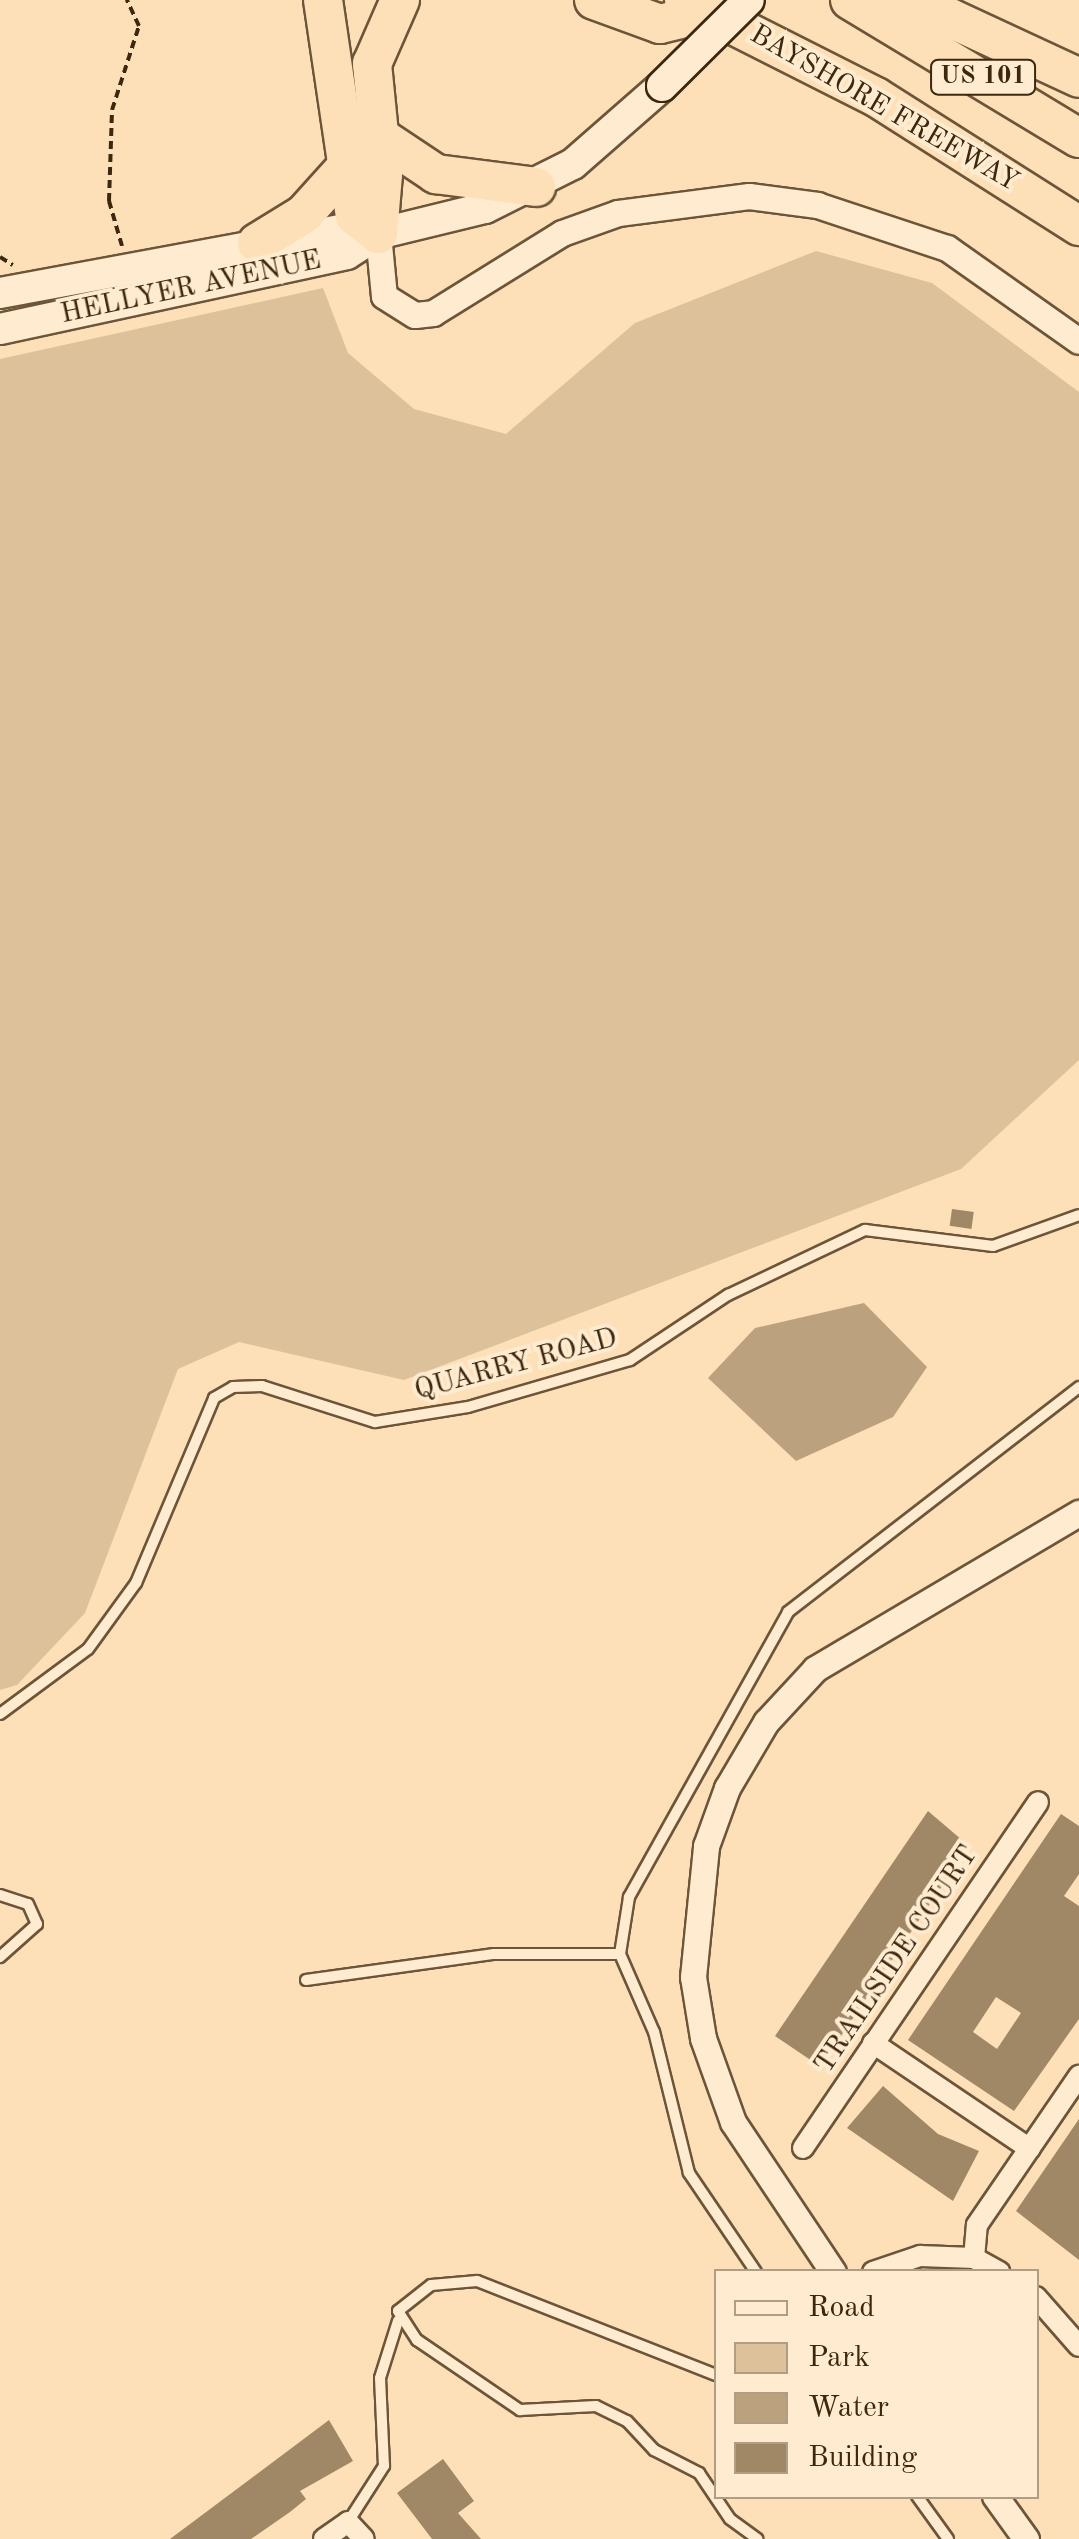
<!DOCTYPE html>
<html>
<head>
<meta charset="utf-8">
<style>
  body { margin:0 }
  #map { position:relative; width:1079px; height:2539px; overflow:hidden; background:#fde0b7; font-family:"Old Standard TT",serif }
  div>[style] { position:absolute }
  [style*='--x'] { left:calc(var(--x)*1px); top:calc(var(--y)*1px); width:calc(var(--w)*1px); rotate:calc(var(--a)*1deg) }
  .green>* { inset:0; background:#dcc19a }
  .water>* { inset:0; background:#bba17e }
  .building>* { inset:0; background:#a08766; transform-origin:0 0 }
  .path>* { height:4px; margin-top:-2px; transform-origin:0; background:repeating-linear-gradient(90deg,#3c270f 0 8px,transparent 0 13px) }
  .roads { filter:drop-shadow(2px 0 #6c5539) drop-shadow(-2px 0 #6c5539) drop-shadow(0 2px #6c5539) drop-shadow(0 -2px #6c5539) }
  .service>* { height:10px; margin:-5px; padding:0 5px; transform-origin:5px; border-radius:5px; background:#feebd0 }
  .minor>* { height:20px; margin:-10px; padding:0 10px; transform-origin:10px; border-radius:10px; background:#feebd0 }
  .tertiary>* { height:25px; margin:-12.5px; padding:0 12.5px; transform-origin:12.5px; border-radius:12.5px; background:#feebd0 }
  .secondary>* { height:30px; margin:-15px; padding:0 15px; transform-origin:15px; border-radius:15px; background:#feebd0 }
  .motorway>* { height:38px; margin:-19px; padding:0 19px; transform-origin:19px; border-radius:19px; background:#fde0b7 }
  .bridges { filter:drop-shadow(2px 0 #3c270f) drop-shadow(-2px 0 #3c270f) drop-shadow(0 2px #3c270f) drop-shadow(0 -2px #3c270f) }
  .secondary-bridge>* { height:30px; margin:-15px; padding:0 15px; transform-origin:15px; border-radius:15px; background:#feebd0 }
  span { translate:-50% -50%; white-space:nowrap; text-align:center; line-height:1.15; -webkit-text-stroke:8px #feebd0; paint-order:stroke }
  .shield-label span { padding:2px 8px; background:#feebd0; border:2px solid; border-radius:8px; -webkit-text-stroke-width:0 }
  .shield-label { font-size:25px; color:#3c270f; font-weight:700 }
  .street-label { font-size:28px; color:#3c270f }
  .legend { position:absolute; left:714px; top:2269px; width:325px; height:230px; box-sizing:border-box; background:#feebd0; border:2px solid #b09d83; margin:0; padding:12px 18px; list-style:none; font-size:30px; color:#3c270f }
  .legend li { display:flex; align-items:center; gap:20px; height:50px }
  .legend b { width:50px; border:2px solid #b09d83 }
</style>
</head>
<body>
<div id="map">
  <div class="green">
    <div style="clip-path:polygon(816px 251px,932px 283px,1079px 392px,1079px 1060px,961px 1169px,404px 1380px,239px 1342px,178px 1369px,85px 1613px,17px 1685px,0 1690px,0 359px,323px 288px,348px 353px,414px 409px,506px 434px,635px 323px)"></div>
  </div>
  <div class="water">
    <div style="clip-path:polygon(864px 1303px,927px 1367px,893px 1417px,796px 1461px,708px 1378px,755px 1328px)"></div>
  </div>
  <div class="building">
    <div style="left:952px;top:1209px;width:22px;height:17px;rotate:8deg"></div>
    <div style="clip-path:polygon(928px 1811px,969px 1846px,824px 2061px,812px 2061px,775px 2036px)"></div>
    <div style="clip-path:polygon(evenodd,1061px 1814px,1079px 1826px,1079px 1874px,1064px 1896px,1079px 1906px,1079px 2019px,1014px 2111px,908px 2040px,1061px 1814px,996px 1997px,1021px 2013px,997px 2049px,973px 2032px,996px 1997px)"></div>
    <div style="clip-path:polygon(883px 2086px,938px 2134px,979px 2151px,953px 2201px,847px 2128px)"></div>
    <div style="clip-path:polygon(1079px 2119px,1079px 2260px,1016px 2211px)"></div>
    <div style="clip-path:polygon(329px 2420px,353px 2461px,300px 2491px,306px 2499px,290px 2512px,251px 2539px,170px 2539px)"></div>
    <div style="clip-path:polygon(443px 2459px,474px 2501px,458px 2513px,481px 2539px,432px 2539px,397px 2493px)"></div>
  </div>
  <div class="path">
    <div style="--x:122;--y:246;--w:47;--a:-106.1"></div>
    <div style="--x:109;--y:201;--w:91;--a:-88.1"></div>
    <div style="--x:112;--y:110;--w:88;--a:-72.2"></div>
    <div style="--x:139;--y:26;--w:29;--a:-115"></div>
    <div style="--x:0;--y:257;--w:15;--a:32"></div>
  </div>
  <div class="roads">
    <div class="service">
      <div style="--x:0;--y:1714;--w:109;--a:-36.5"></div>
      <div style="--x:88;--y:1649;--w:82;--a:-54"></div>
      <div style="--x:136;--y:1583;--w:201;--a:-67.1"></div>
      <div style="--x:214;--y:1398;--w:22;--a:-30"></div>
      <div style="--x:233;--y:1387;--w:29;--a:-2"></div>
      <div style="--x:262;--y:1386;--w:119;--a:17.7"></div>
      <div style="--x:375;--y:1422;--w:94;--a:-9.2"></div>
      <div style="--x:468;--y:1407;--w:169;--a:-16.2"></div>
      <div style="--x:630;--y:1360;--w:118;--a:-33.6"></div>
      <div style="--x:728;--y:1295;--w:152;--a:-25.4"></div>
      <div style="--x:865;--y:1230;--w:129;--a:7.1"></div>
      <div style="--x:993;--y:1246;--w:91;--a:-19.8"></div>
      <div style="--x:0;--y:1895;--w:29;--a:18"></div>
      <div style="--x:28;--y:1904;--w:22;--a:66"></div>
      <div style="--x:37;--y:1924;--w:50;--a:138.3"></div>
      <div style="--x:306;--y:1980;--w:190;--a:-7.9"></div>
      <div style="--x:494;--y:1954;--w:126;--a:0"></div>
      <div style="--x:756;--y:2272;--w:120;--a:-124.1"></div>
      <div style="--x:689;--y:2173;--w:145;--a:-103.9"></div>
      <div style="--x:654;--y:2032;--w:85;--a:-113.6"></div>
      <div style="--x:620;--y:1954;--w:58;--a:-81"></div>
      <div style="--x:629;--y:1897;--w:326;--a:-60.8"></div>
      <div style="--x:788;--y:1612;--w:368;--a:-37.7"></div>
      <div style="--x:716;--y:2375;--w:257;--a:-158.5"></div>
      <div style="--x:477;--y:2281;--w:46;--a:175"></div>
      <div style="--x:431;--y:2285;--w:42;--a:141.8"></div>
      <div style="--x:398;--y:2311;--w:35;--a:57"></div>
      <div style="--x:417;--y:2340;--w:125;--a:34.2"></div>
      <div style="--x:520;--y:2410;--w:76;--a:-3"></div>
      <div style="--x:596;--y:2406;--w:34;--a:26"></div>
      <div style="--x:627;--y:2421;--w:40;--a:47"></div>
      <div style="--x:654;--y:2450;--w:51;--a:27.1"></div>
      <div style="--x:699;--y:2473;--w:55;--a:56"></div>
      <div style="--x:730;--y:2519;--w:34;--a:36"></div>
      <div style="--x:917;--y:2496;--w:53;--a:54.2"></div>
      <div style="--x:348;--y:2522;--w:67;--a:-57.3"></div>
      <div style="--x:384;--y:2466;--w:88;--a:-92.6"></div>
      <div style="--x:380;--y:2378;--w:60;--a:-72.5"></div>
    </div>
    <div class="minor">
      <div style="--x:873;--y:2043;--w:189;--a:34"></div>
      <div style="--x:803;--y:2148;--w:418;--a:-55.8"></div>
      <div style="--x:974;--y:2258;--w:33;--a:-85"></div>
      <div style="--x:977;--y:2225;--w:181;--a:-55.6"></div>
      <div style="--x:873;--y:2272;--w:50;--a:-18.8"></div>
      <div style="--x:920;--y:2256;--w:54;--a:2.1"></div>
      <div style="--x:974;--y:2258;--w:29;--a:29"></div>
      <div style="--x:1036;--y:2297;--w:65;--a:48.7"></div>
      <div style="--x:324;--y:2539;--w:29;--a:-35"></div>
      <div style="--x:348;--y:2522;--w:23;--a:47"></div>
    </div>
    <div class="tertiary">
      <div style="--x:378;--y:234;--w:62;--a:84.5"></div>
      <div style="--x:384;--y:296;--w:36;--a:32"></div>
      <div style="--x:415;--y:315;--w:18;--a:-6"></div>
      <div style="--x:433;--y:313;--w:152;--a:-31.8"></div>
      <div style="--x:562;--y:233;--w:59;--a:-19.7"></div>
      <div style="--x:618;--y:213;--w:132;--a:-7.4"></div>
      <div style="--x:749;--y:196;--w:69;--a:7.5"></div>
      <div style="--x:817;--y:205;--w:137;--a:18.3"></div>
      <div style="--x:947;--y:248;--w:161;--a:35.2"></div>
      <div style="--x:833;--y:2272;--w:180;--a:-123.7"></div>
      <div style="--x:733;--y:2122;--w:89;--a:-109.7"></div>
      <div style="--x:703;--y:2038;--w:62;--a:-99.3"></div>
      <div style="--x:693;--y:1977;--w:132;--a:-84.3"></div>
      <div style="--x:706;--y:1846;--w:62;--a:-70.1"></div>
      <div style="--x:727;--y:1788;--w:77;--a:-59.4"></div>
      <div style="--x:766;--y:1722;--w:72;--a:-47.2"></div>
      <div style="--x:815;--y:1669;--w:307;--a:-30.6"></div>
      <div style="--x:995;--y:2496;--w:53;--a:54.2"></div>
    </div>
    <div class="secondary">
      <div style="--x:0;--y:293;--w:350;--a:-10.5"></div>
      <div style="--x:344;--y:229;--w:34;--a:8"></div>
      <div style="--x:0;--y:329;--w:355;--a:-12.2"></div>
      <div style="--x:347;--y:254;--w:37;--a:-33"></div>
      <div style="--x:378;--y:234;--w:110;--a:-13.7"></div>
      <div style="--x:485;--y:208;--w:98;--a:-26.6"></div>
      <div style="--x:573;--y:164;--w:118;--a:-41.2"></div>
    </div>
    <div class="motorway">
      <div style="--x:323;--y:0;--w:218;--a:81.6"></div>
      <div style="--x:355;--y:216;--w:29;--a:38"></div>
      <div style="--x:378;--y:234;--w:60;--a:-85.2"></div>
      <div style="--x:383;--y:174;--w:111;--a:-95.7"></div>
      <div style="--x:372;--y:64;--w:70;--a:-66.4"></div>
      <div style="--x:594;--y:0;--w:70;--a:20"></div>
      <div style="--x:660;--y:24;--w:51;--a:-13.5"></div>
      <div style="--x:684;--y:0;--w:215;--a:26.8"></div>
      <div style="--x:876;--y:97;--w:241;--a:32.4"></div>
      <div style="--x:850;--y:0;--w:267;--a:31.1"></div>
      <div style="--x:885;--y:18;--w:65;--a:0"></div>
      <div style="--x:950;--y:18;--w:142;--a:24.9"></div>
      <div style="--x:379;--y:136;--w:69;--a:33.7"></div>
      <div style="--x:436;--y:174;--w:101;--a:7.4"></div>
      <div style="--x:257;--y:243;--w:55;--a:-31.7"></div>
      <div style="--x:304;--y:214;--w:64;--a:-48.1"></div>
    </div>
  </div>
  <div class="bridges">
    <div class="secondary-bridge">
      <div style="--x:662;--y:86;--w:122;--a:-44.7"></div>
    </div>
  </div>
  <div class="shield-label">
    <span style="left:983px;top:77px">US 101</span>
  </div>
  <div class="street-label">
    <span style="left:884px;top:109px;rotate:30deg">BAYSHORE FREEWAY</span>
    <span style="left:191px;top:288px;rotate:-12deg">HELLYER AVENUE</span>
    <span style="left:516px;top:1365px;rotate:-15deg">QUARRY ROAD</span>
    <span style="left:897px;top:1960px;rotate:-56deg">TRAILSIDE COURT</span>
  </div>
  <ul class="legend">
  <li><b style="height:12px;background:#feebd0"></b>Road</li>
  <li><b style="height:28px;background:#dcc19a"></b>Park</li>
  <li><b style="height:28px;background:#bba17e"></b>Water</li>
  <li><b style="height:28px;background:#a08766"></b>Building</li>
  </ul>
</div>
</body>
</html>
